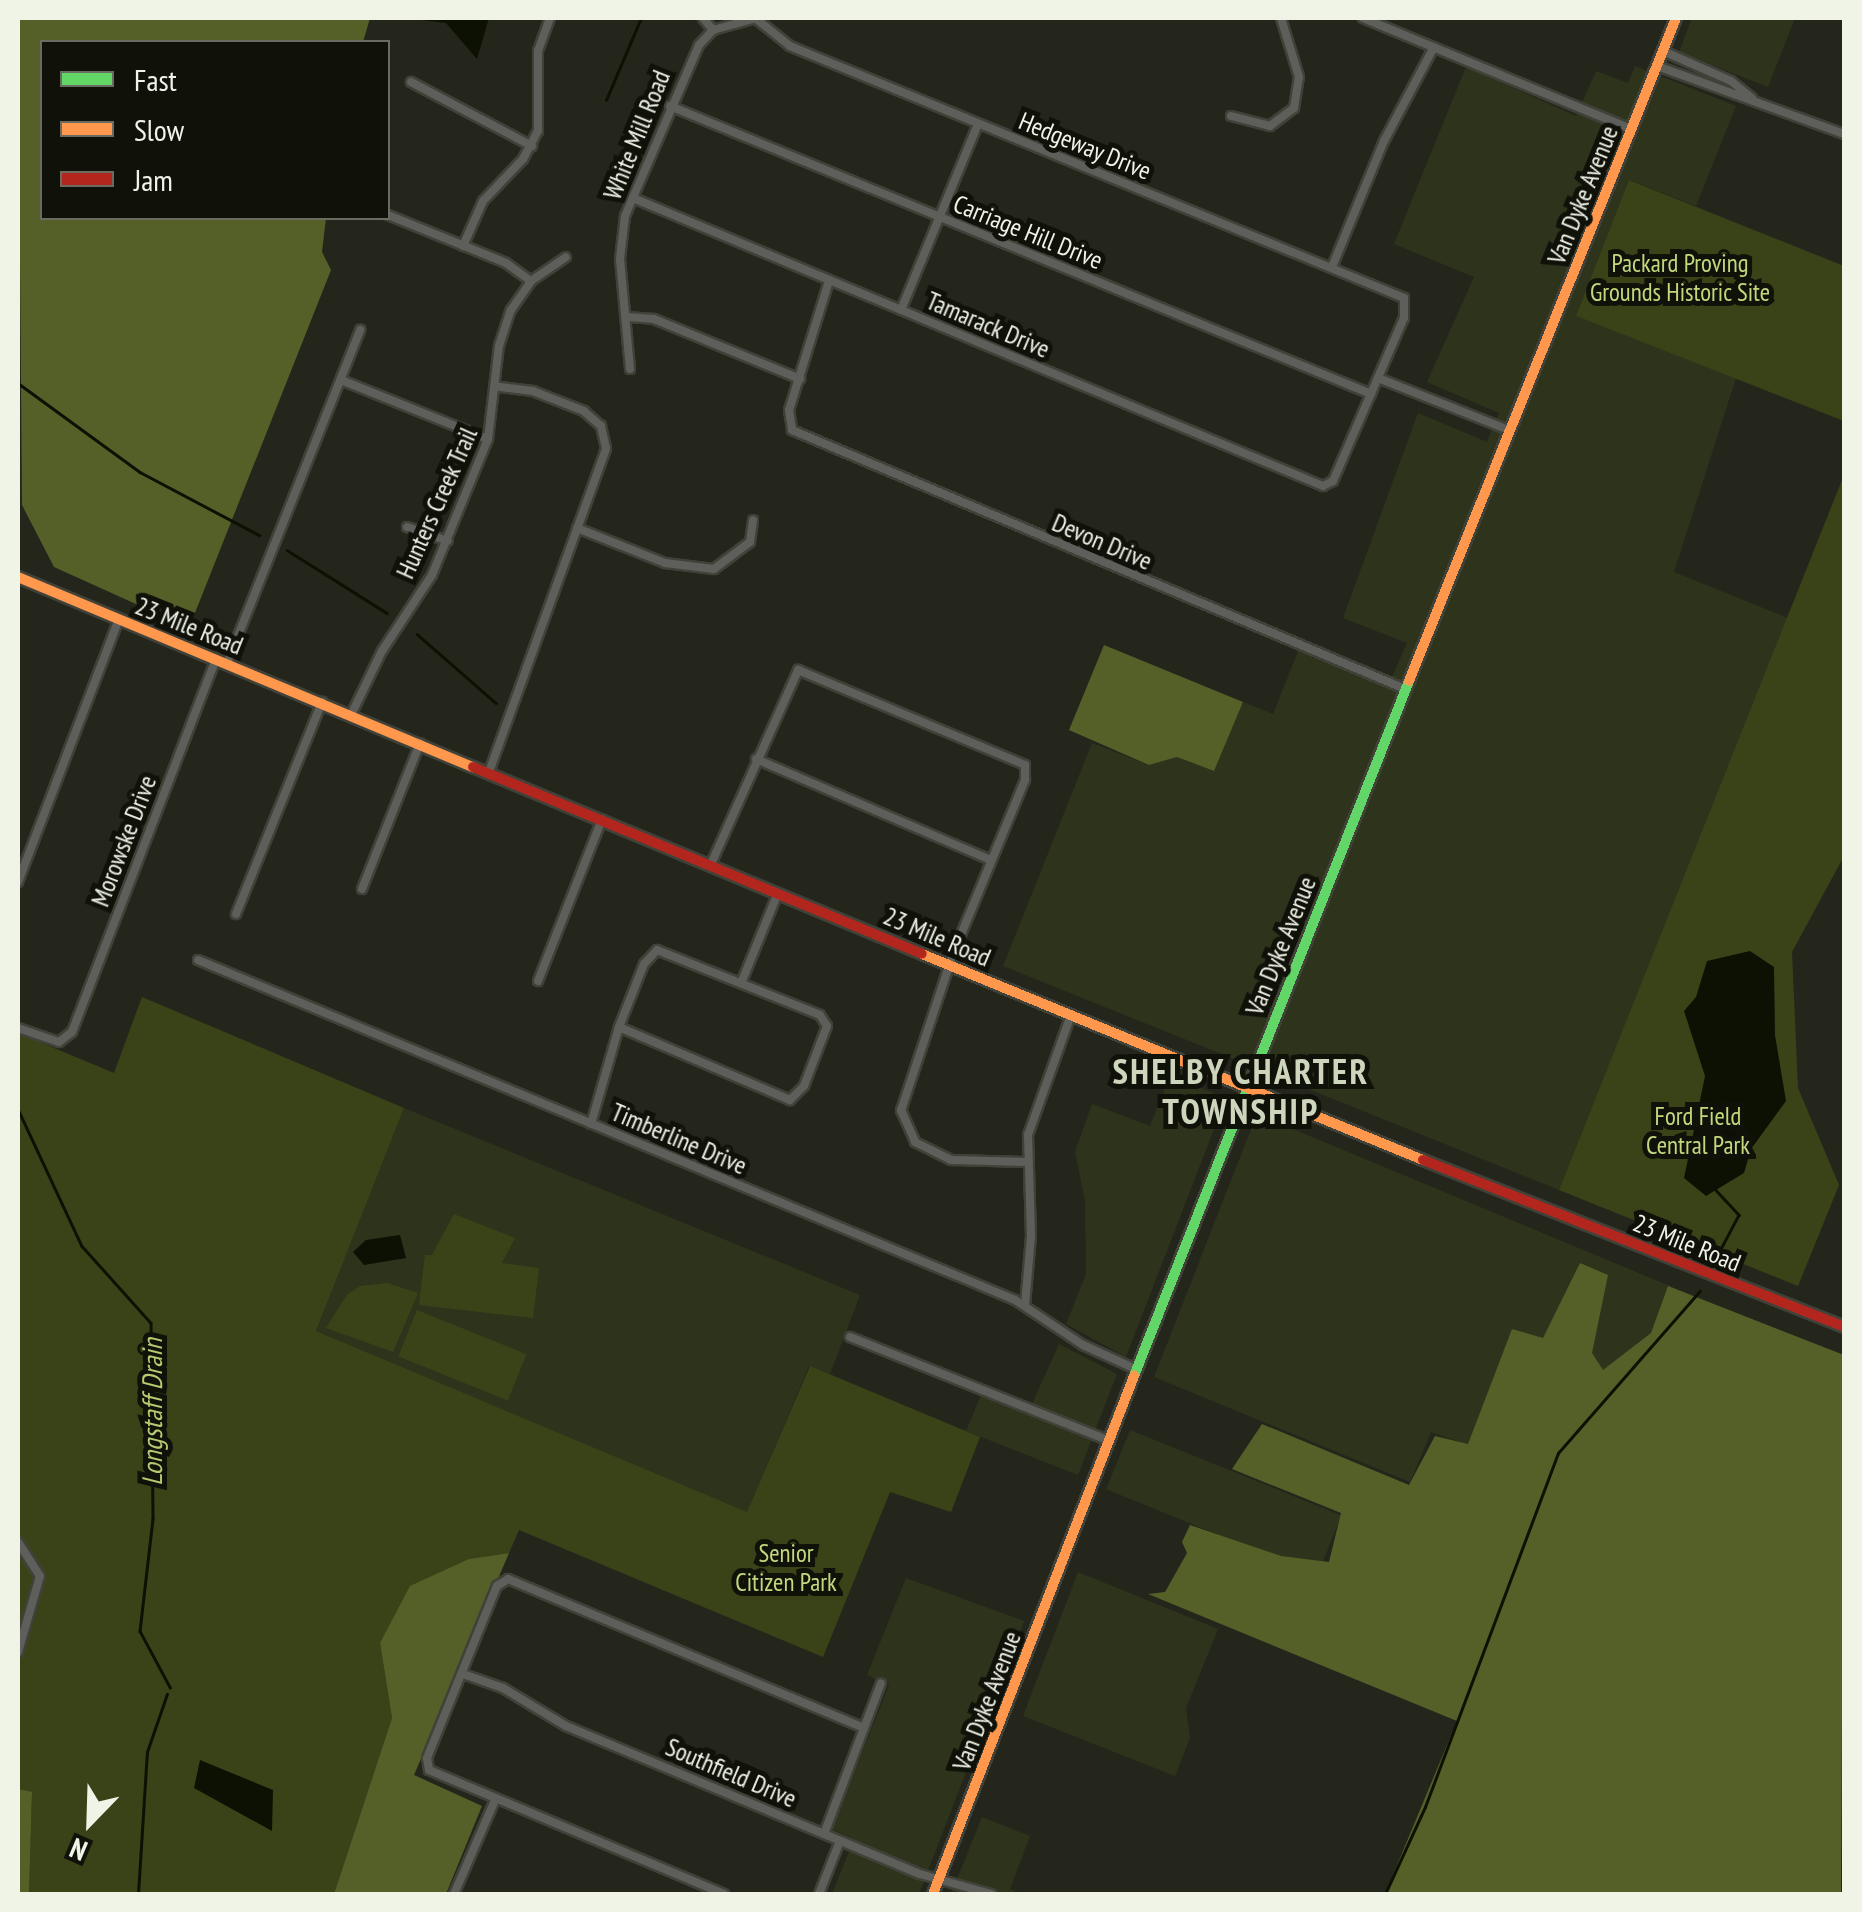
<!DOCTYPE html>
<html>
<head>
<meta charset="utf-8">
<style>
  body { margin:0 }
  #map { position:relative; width:1862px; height:1912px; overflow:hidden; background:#24261c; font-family:"PT Sans Narrow",sans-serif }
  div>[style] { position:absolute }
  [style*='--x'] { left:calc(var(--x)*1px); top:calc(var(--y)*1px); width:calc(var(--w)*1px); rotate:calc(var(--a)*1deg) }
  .built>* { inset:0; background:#2e331b; transform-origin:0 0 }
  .green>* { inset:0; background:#3a4318; transform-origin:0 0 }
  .forest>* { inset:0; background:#546028 }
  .water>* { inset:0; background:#0d1103 }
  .stream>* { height:2.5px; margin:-1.25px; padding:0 1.25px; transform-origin:1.25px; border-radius:1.25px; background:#0d1103 }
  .roads { filter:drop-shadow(2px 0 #404239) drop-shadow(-2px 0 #404239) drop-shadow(0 2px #404239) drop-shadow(0 -2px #404239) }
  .street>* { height:8px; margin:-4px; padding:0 4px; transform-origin:4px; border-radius:4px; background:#5e5f5b }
  .fast>* { height:10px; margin:-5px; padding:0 5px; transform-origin:5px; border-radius:5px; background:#63d668 }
  .slow>* { height:10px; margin:-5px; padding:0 5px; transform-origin:5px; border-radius:5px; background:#ff974d }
  .jam>* { height:10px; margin:-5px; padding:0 5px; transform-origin:5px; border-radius:5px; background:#b3261e }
  span { translate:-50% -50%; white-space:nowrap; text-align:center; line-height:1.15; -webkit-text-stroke:10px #10120a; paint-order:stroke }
  .street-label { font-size:25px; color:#f0f4e7 }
  .park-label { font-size:25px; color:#c2d87d }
  .water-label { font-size:28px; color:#b6cb71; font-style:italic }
  .district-label { font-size:35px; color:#ced5bd; font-weight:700; letter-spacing:2.5px }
  .frame { position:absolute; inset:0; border:20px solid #f0f4e7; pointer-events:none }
  .legend { position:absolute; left:40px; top:40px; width:350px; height:180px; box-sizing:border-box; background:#10120a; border:2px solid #6a6c62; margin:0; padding:12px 18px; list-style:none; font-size:30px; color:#f0f4e7 }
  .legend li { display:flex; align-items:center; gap:20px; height:50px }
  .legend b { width:50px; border:2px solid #6a6c62 }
  .north { position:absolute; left:40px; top:1772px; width:100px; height:100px; -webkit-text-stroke:8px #10120a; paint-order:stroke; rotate:203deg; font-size:28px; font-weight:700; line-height:40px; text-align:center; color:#f0f4e7 }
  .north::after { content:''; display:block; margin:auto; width:35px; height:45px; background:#f0f4e7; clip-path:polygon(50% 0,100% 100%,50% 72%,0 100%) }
</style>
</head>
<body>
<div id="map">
  <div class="built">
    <div style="clip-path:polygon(1692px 18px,1795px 18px,1768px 87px,1679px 52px)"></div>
    <div style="clip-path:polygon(1635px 66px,1736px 106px,1696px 206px,1630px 180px,1576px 316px,1736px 378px,1674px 572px,1788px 618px,1559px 1190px,1003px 966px,1092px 743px,1149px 765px,1177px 757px,1214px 771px,1243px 702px,1273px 714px,1300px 646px,1390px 682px,1407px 643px,1343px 618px,1418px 413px,1487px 442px,1499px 413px,1427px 382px,1474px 277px,1394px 244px,1466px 67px,1576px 116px,1596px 71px,1628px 83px)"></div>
    <div style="clip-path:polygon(1170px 1076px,1226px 1098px,1126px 1357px,1066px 1324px,1086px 1274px,1085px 1201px,1075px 1152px,1092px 1104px,1150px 1126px)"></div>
    <div style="clip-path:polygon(404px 1108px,860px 1295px,830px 1374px,809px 1366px,747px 1513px,316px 1331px)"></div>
    <div style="clip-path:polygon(1257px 1114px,1689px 1294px,1609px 1384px,1512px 1330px,1468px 1445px,1431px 1432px,1410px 1482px,1154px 1377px)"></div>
    <div style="clip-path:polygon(1059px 1344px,1117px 1374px,1078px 1475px,966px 1431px,984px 1388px,1031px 1406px)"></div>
    <div style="left:1130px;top:1430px;width:228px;height:64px;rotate:22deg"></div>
    <div style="clip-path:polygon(1078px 1572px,1218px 1629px,1186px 1708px,1190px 1738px,1175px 1776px,1023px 1716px)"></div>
    <div style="clip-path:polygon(906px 1578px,1024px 1621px,919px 1894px,832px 1894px,854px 1839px,832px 1829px,889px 1685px,867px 1675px)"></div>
    <div style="clip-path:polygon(982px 1817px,1030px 1836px,1010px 1889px,1021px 1894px,951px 1894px)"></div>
  </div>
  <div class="green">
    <div style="clip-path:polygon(1629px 180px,1844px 266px,1844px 421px,1576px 316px)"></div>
    <div style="clip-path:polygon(1844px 475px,1844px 856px,1792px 952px,1798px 1088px,1839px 1185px,1798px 1286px,1559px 1190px)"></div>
    <div style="clip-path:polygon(142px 997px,404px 1108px,316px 1331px,747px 1512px,810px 1366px,980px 1437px,951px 1512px,890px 1492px,823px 1657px,519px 1530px,509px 1553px,469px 1559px,380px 1643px,392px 1718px,334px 1894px,29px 1894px,32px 1793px,18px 1789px,18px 1033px,114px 1073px)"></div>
    <div style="clip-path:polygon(454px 1214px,515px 1238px,502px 1263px,539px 1268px,533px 1318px,419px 1305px,425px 1255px,432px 1255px)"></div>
    <div style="clip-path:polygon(387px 1283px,418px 1293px,393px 1352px,326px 1328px,347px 1295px,360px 1286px)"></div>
    <div style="left:417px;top:1310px;width:118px;height:50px;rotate:22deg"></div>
  </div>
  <div class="forest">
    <div style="clip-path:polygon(18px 18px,370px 18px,363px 42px,42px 42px,42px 218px,326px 218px,322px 252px,331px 270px,189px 628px,54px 567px,22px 505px)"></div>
    <div style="clip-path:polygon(1104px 645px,1243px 702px,1214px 771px,1177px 757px,1149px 765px,1069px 730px)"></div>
    <div style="clip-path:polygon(1580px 1263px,1608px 1275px,1592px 1353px,1603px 1370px,1651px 1333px,1668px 1286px,1844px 1355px,1841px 1894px,1385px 1894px,1457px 1721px,1148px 1594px,1165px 1592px,1187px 1553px,1182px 1542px,1190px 1525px,1281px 1556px,1329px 1562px,1341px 1513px,1232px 1469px,1262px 1424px,1409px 1485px,1435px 1436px,1468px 1444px,1512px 1329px,1543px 1338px)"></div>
    <div style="clip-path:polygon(509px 1553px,414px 1775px,482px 1806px,446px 1894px,334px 1894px,392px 1718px,380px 1643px,410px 1586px,469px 1559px)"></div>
    <div style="clip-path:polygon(18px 1789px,32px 1792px,29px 1894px,18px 1894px)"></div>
  </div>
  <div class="water">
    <div style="clip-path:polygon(405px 18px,489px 18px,477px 59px,446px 23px)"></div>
    <div style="clip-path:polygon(1750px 951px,1774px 967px,1775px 1035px,1786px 1101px,1751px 1149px,1744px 1173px,1706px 1196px,1684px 1178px,1705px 1076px,1684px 1011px,1696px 997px,1707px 961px)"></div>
    <div style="clip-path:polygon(400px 1235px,406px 1258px,364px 1265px,353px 1252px,366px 1240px)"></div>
    <div style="clip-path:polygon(200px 1760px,273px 1790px,272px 1831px,194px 1788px)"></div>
  </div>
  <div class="stream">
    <div style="--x:606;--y:100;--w:89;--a:-66.9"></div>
    <div style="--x:18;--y:383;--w:151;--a:36.1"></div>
    <div style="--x:140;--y:472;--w:135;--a:27.9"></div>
    <div style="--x:287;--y:550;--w:118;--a:32.2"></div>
    <div style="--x:417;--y:634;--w:105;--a:41.1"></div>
    <div style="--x:18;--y:1109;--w:151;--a:65"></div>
    <div style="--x:82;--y:1246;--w:103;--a:48.1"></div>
    <div style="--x:151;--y:1323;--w:196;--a:89.4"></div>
    <div style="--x:153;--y:1519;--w:113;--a:96.6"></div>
    <div style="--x:140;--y:1631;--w:64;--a:61.8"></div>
    <div style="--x:1716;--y:1190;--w:34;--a:47"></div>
    <div style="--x:1739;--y:1215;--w:41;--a:117.8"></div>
    <div style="--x:138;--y:1894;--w:142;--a:-86.4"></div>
    <div style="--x:147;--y:1752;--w:61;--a:-71"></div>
    <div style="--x:1385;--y:1894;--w:96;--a:-65.3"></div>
    <div style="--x:1425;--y:1807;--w:378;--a:-69.4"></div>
    <div style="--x:1558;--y:1453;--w:215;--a:-48.8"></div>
  </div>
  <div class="roads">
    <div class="street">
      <div style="--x:703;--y:18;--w:16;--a:50"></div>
      <div style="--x:1363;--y:18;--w:290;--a:22.5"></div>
      <div style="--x:1663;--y:51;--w:74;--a:23.8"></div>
      <div style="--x:1731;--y:81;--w:27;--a:39"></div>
      <div style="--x:1657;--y:66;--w:199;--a:20"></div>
      <div style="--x:411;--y:82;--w:137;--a:27.9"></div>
      <div style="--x:670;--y:106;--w:758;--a:22.33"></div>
      <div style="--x:1231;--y:116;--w:40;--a:14.4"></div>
      <div style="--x:1270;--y:126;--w:30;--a:-37"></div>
      <div style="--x:1294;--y:108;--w:31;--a:-81"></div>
      <div style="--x:1299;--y:77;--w:62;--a:-107"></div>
      <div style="--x:633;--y:198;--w:748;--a:22.66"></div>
      <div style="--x:1323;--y:486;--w:11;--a:-27"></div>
      <div style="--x:1333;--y:481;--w:178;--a:-66.5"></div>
      <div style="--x:1404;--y:318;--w:20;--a:-90"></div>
      <div style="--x:1404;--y:298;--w:664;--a:-157.69"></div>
      <div style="--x:790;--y:46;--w:45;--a:-141.3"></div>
      <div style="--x:388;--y:215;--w:127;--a:22.1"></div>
      <div style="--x:506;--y:263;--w:31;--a:36"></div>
      <div style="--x:463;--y:246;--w:49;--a:-66"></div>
      <div style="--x:483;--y:201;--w:58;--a:-46.4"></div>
      <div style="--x:523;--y:159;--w:32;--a:-62"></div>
      <div style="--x:538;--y:131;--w:80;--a:-90"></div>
      <div style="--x:538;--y:51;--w:35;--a:-70"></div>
      <div style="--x:1332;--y:267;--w:136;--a:-67.6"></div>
      <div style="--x:1384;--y:141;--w:106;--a:-62"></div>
      <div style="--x:829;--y:281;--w:135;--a:107.2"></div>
      <div style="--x:789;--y:410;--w:20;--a:81"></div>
      <div style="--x:792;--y:430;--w:665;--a:22.9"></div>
      <div style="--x:901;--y:310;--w:201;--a:-67.5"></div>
      <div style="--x:627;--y:317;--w:27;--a:4"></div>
      <div style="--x:654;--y:319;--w:158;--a:22.3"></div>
      <div style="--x:630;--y:369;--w:110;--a:-95.2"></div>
      <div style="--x:620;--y:259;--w:43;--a:-83.4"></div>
      <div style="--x:625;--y:216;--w:186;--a:-66.6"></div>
      <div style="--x:699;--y:45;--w:21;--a:-47"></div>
      <div style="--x:713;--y:30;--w:45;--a:-15.6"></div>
      <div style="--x:1378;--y:378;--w:141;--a:21.7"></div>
      <div style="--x:341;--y:380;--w:158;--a:21.9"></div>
      <div style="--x:407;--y:527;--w:43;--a:18.9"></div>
      <div style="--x:577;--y:528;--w:95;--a:21.7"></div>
      <div style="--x:665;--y:563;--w:49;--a:7"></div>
      <div style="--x:714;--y:569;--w:45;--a:-36.9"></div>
      <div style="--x:750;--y:542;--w:22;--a:-82"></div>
      <div style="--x:227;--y:663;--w:359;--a:-68.2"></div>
      <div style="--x:351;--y:715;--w:71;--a:-64.2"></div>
      <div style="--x:382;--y:651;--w:91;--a:-56.7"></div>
      <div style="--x:432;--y:575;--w:147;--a:-67.6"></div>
      <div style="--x:488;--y:439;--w:94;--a:-83.3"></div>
      <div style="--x:499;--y:346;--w:38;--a:-72"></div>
      <div style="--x:511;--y:310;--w:35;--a:-55"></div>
      <div style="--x:531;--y:281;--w:42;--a:-34.4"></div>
      <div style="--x:756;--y:759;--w:255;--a:23.3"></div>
      <div style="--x:489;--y:772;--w:344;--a:-70.1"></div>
      <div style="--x:606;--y:448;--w:23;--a:-103"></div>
      <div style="--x:601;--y:426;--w:23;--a:-139"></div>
      <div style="--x:584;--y:411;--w:55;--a:-158.6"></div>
      <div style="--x:533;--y:391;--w:35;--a:-173"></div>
      <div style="--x:711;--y:864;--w:213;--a:-65.8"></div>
      <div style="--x:798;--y:670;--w:246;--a:22.7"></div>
      <div style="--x:1025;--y:765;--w:15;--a:90"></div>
      <div style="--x:1025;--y:780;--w:185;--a:112.5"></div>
      <div style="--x:954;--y:951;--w:168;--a:108.4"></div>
      <div style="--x:901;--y:1110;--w:35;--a:66"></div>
      <div style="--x:915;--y:1142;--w:40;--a:26.6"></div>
      <div style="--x:951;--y:1160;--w:74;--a:1.5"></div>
      <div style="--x:18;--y:882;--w:282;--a:-69"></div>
      <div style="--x:362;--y:889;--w:157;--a:-68.3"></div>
      <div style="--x:236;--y:914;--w:229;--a:-67.9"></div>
      <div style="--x:198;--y:960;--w:885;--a:22.59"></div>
      <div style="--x:1015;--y:1300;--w:82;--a:33.5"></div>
      <div style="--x:1083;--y:1345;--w:60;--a:24.4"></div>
      <div style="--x:538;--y:981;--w:174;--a:-68.4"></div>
      <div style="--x:742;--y:981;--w:95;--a:-67.8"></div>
      <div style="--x:18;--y:1028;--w:43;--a:18.9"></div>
      <div style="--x:59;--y:1042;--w:16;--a:-38"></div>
      <div style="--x:72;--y:1032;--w:400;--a:-68.9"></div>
      <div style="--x:591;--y:1124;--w:101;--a:-73.9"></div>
      <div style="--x:619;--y:1027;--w:68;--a:-68.4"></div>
      <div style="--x:644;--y:964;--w:19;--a:-47"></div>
      <div style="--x:657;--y:950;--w:175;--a:21.7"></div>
      <div style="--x:820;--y:1015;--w:13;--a:58"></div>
      <div style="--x:827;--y:1026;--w:64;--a:111"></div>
      <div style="--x:804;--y:1086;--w:20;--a:135"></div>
      <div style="--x:790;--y:1100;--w:186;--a:-156.9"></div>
      <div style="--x:1025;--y:1305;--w:69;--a:-85"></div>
      <div style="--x:1031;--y:1236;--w:101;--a:-91.7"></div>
      <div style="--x:1028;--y:1135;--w:127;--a:-70.3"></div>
      <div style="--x:850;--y:1337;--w:280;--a:21.8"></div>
      <div style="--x:18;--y:1542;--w:40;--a:57.1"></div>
      <div style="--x:40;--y:1576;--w:79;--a:106.1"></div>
      <div style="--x:463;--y:1674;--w:42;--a:19.3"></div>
      <div style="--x:503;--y:1688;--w:74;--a:31.1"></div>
      <div style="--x:566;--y:1726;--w:384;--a:22.7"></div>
      <div style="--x:920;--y:1874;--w:74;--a:15.7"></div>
      <div style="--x:824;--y:1834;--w:161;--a:-69.3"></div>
      <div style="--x:454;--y:1894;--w:103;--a:-66.4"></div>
      <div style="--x:724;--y:1894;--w:320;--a:-157.2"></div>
      <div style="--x:429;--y:1770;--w:12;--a:-99"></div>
      <div style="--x:427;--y:1758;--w:186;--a:-67.9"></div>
      <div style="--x:497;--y:1586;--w:13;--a:-32"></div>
      <div style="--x:508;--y:1579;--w:386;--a:22.7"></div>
      <div style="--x:819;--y:1894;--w:57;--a:-68.4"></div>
    </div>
    <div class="fast">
      <div style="--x:1134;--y:1376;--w:747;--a:-68.41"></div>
    </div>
    <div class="slow">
      <div style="--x:18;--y:577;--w:493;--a:22.7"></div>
      <div style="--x:1409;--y:681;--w:715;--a:-68.06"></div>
      <div style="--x:922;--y:954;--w:542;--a:22.35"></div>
      <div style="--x:933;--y:1894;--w:556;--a:-68.79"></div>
    </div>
    <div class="jam">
      <div style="--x:473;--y:767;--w:486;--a:22.6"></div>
      <div style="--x:1423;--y:1160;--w:453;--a:21.6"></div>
    </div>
  </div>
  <div class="street-label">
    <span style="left:637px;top:135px;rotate:-68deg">White Mill Road</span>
    <span style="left:1085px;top:146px;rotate:22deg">Hedgeway Drive</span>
    <span style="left:1583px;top:195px;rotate:-68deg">Van Dyke Avenue</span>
    <span style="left:1028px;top:232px;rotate:22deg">Carriage Hill Drive</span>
    <span style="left:988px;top:325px;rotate:23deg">Tamarack Drive</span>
    <span style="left:437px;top:503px;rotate:-66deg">Hunters Creek Trail</span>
    <span style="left:1102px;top:542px;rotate:23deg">Devon Drive</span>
    <span style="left:189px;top:626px;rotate:22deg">23 Mile Road</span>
    <span style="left:124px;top:841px;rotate:-69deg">Morowske Drive</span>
    <span style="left:937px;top:937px;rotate:23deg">23 Mile Road</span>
    <span style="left:1281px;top:946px;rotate:-68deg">Van Dyke Avenue</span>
    <span style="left:679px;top:1139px;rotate:23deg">Timberline Drive</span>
    <span style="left:1687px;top:1243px;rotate:22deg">23 Mile Road</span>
    <span style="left:987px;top:1701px;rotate:-69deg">Van Dyke Avenue</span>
    <span style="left:731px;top:1773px;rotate:23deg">Southfield Drive</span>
  </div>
  <div class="park-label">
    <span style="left:1680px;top:278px">Packard Proving<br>Grounds Historic Site</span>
    <span style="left:1698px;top:1131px">Ford Field<br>Central Park</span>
    <span style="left:786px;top:1568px">Senior<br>Citizen Park</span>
  </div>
  <div class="water-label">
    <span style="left:152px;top:1412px;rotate:-90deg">Longstaff Drain</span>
  </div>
  <div class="district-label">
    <span style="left:1241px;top:1091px">SHELBY CHARTER<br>TOWNSHIP</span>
  </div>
  <div class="frame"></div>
  <ul class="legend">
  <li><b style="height:12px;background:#63d668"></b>Fast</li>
  <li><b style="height:12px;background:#ff974d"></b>Slow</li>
  <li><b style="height:12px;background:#b3261e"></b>Jam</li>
  </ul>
  <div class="north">N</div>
</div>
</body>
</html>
